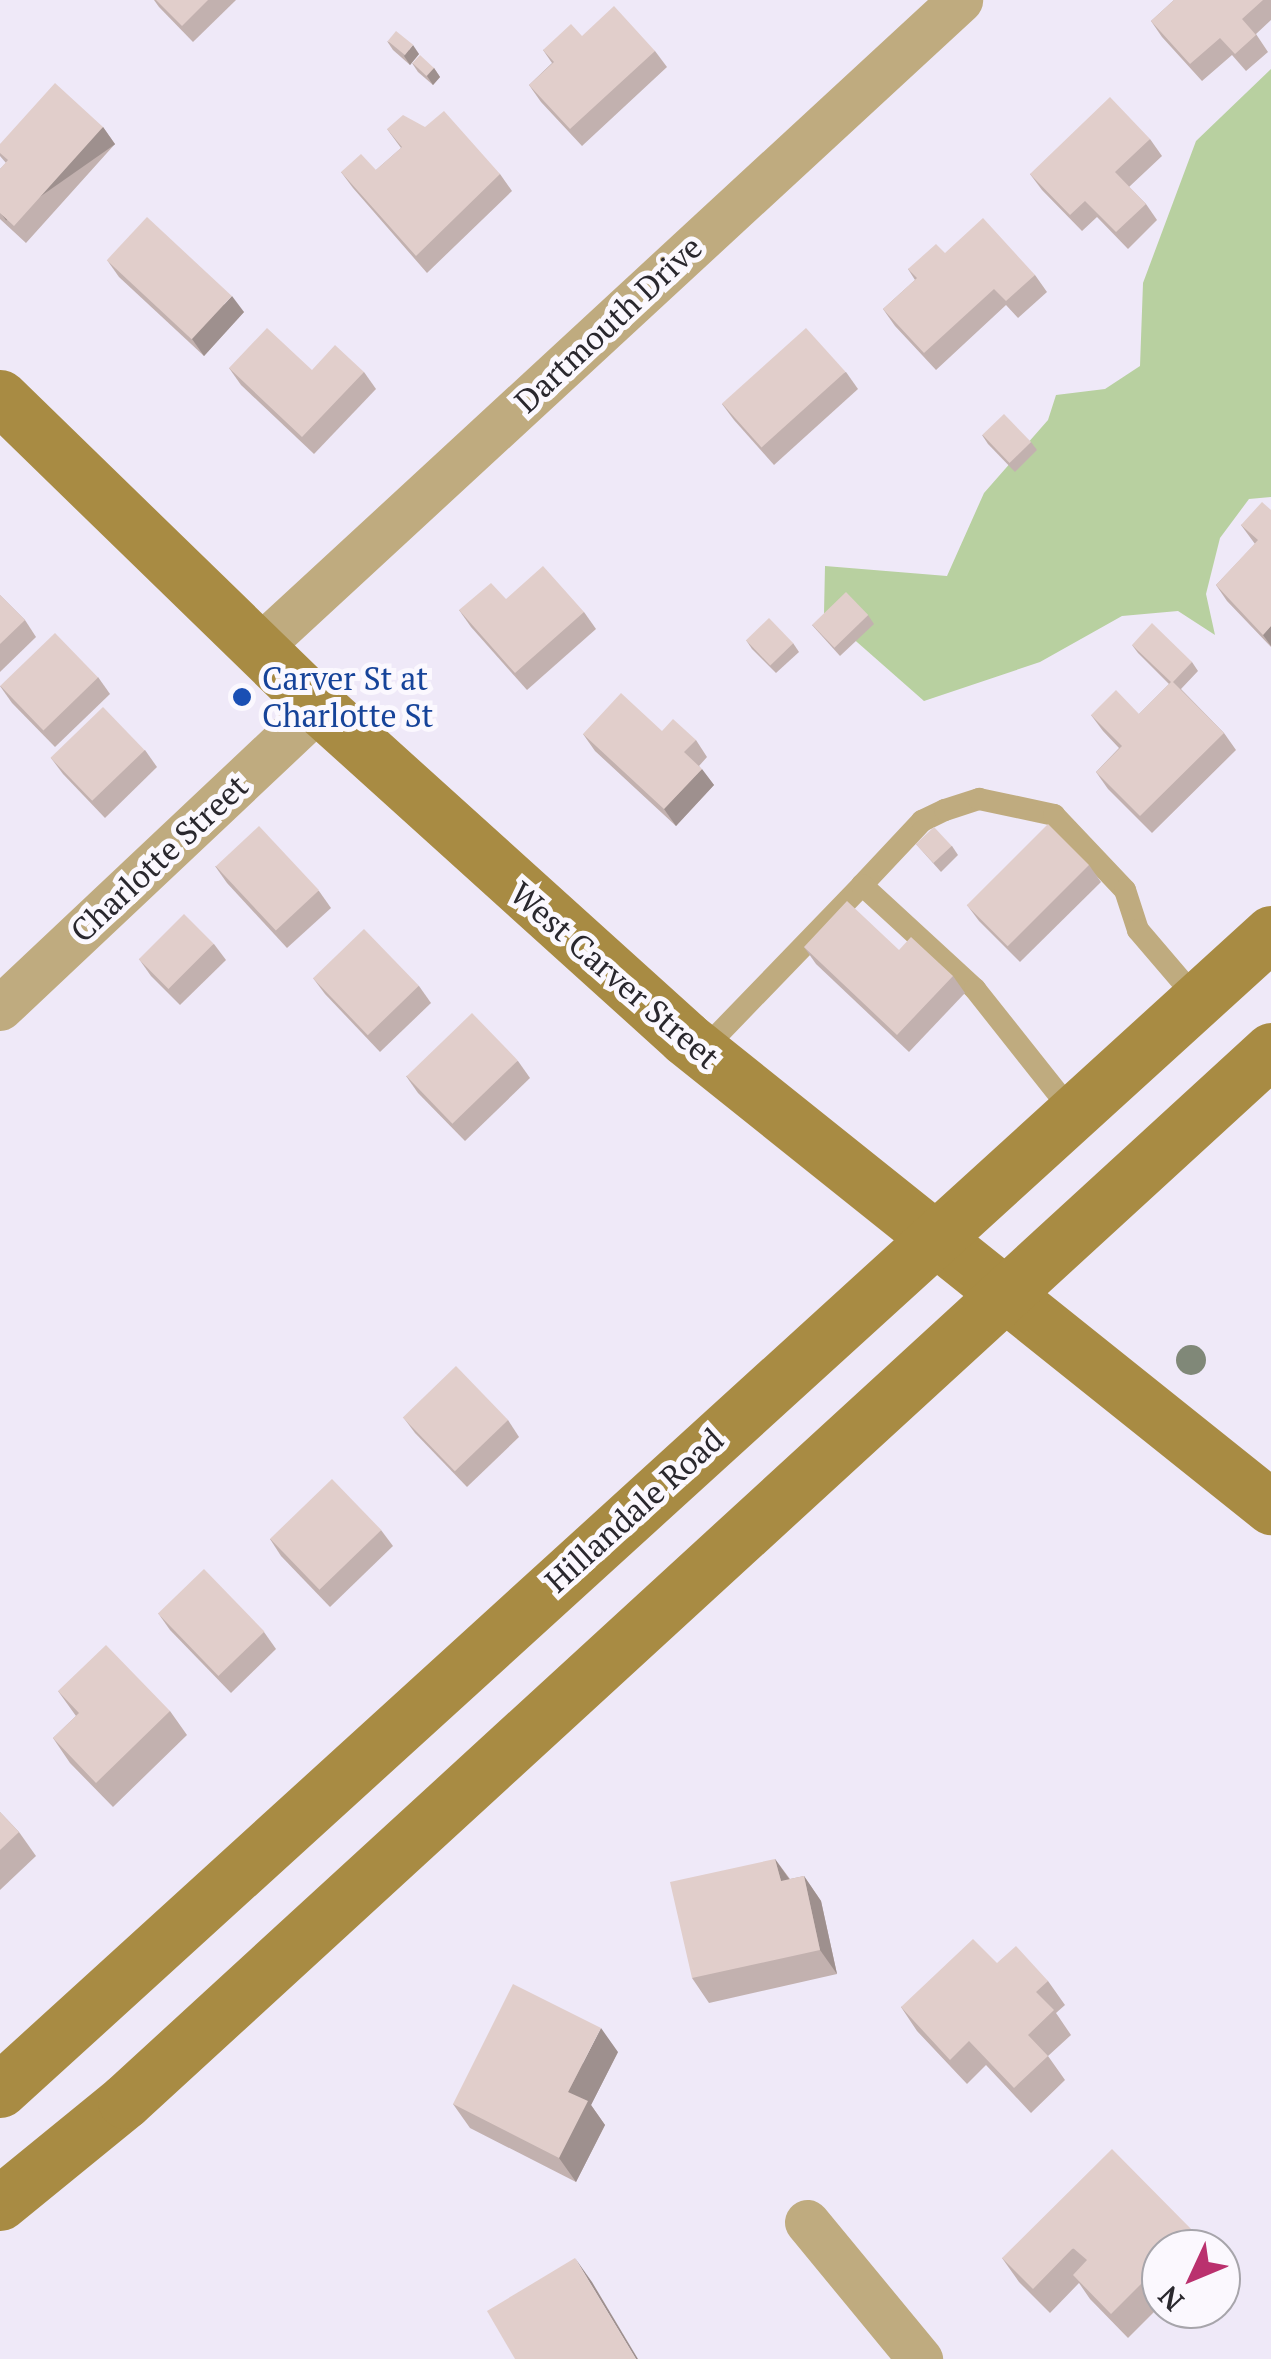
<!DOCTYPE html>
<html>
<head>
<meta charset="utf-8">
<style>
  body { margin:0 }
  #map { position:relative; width:1271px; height:2359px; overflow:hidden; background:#efe9f8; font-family:"PT Serif",serif }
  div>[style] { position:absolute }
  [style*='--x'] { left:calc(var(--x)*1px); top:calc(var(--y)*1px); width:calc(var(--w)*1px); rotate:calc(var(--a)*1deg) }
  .green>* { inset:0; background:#b8d0a0 }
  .lane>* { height:22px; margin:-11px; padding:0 11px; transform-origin:11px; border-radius:11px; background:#bfab7f }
  .street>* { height:45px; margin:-22.5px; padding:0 22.5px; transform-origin:22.5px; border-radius:22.5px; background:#bfab7f }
  .secondary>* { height:55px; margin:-27.5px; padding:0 27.5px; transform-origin:27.5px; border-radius:27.5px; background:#a88b43 }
  .trees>* { width:30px; height:30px; margin:-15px; border-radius:50%; background:#808878 }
  .wall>* { inset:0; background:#c2b1af }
  .shaded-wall>* { inset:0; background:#9e908e; transform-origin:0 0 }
  .building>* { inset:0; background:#e1cecb; transform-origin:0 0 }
  .dots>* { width:28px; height:28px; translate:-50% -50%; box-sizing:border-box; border:5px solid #fbf8fe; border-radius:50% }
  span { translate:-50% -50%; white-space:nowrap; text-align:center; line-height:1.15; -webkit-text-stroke:10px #fbf8fe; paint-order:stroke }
  .street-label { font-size:32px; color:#2a282e }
  .transit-label { font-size:32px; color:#164399 }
  .left { translate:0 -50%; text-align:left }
  .north { position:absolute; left:1141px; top:2229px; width:100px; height:100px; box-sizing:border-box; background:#fbf8fe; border:2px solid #a7a5ab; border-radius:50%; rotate:226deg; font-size:28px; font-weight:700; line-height:40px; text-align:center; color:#2a282e }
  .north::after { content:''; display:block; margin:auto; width:35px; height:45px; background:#ba316e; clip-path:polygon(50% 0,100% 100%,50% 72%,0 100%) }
</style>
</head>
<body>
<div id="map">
  <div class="green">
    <div style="clip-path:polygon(1271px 69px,1271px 497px,1249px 499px,1220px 538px,1206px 594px,1215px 635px,1178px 611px,1122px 616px,1040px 662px,924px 701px,824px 613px,825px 566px,947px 576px,984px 493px,1048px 420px,1056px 395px,1105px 389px,1140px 366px,1143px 283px,1196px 141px)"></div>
  </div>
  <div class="lane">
    <div style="--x:862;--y:885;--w:88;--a:-46.8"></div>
    <div style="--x:922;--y:821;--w:25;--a:-26"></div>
    <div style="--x:945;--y:810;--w:36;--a:-18"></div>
    <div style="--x:979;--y:799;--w:77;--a:12"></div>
    <div style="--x:1054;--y:815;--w:103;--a:46.6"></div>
    <div style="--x:1125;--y:890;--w:42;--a:72"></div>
    <div style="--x:1138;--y:930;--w:91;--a:49.5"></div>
    <div style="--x:701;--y:1052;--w:232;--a:-46"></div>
    <div style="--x:862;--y:885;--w:154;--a:42.6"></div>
    <div style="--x:975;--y:989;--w:154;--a:51.6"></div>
  </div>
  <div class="street">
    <div style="--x:257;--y:649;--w:957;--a:-42.71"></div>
    <div style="--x:0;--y:1008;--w:439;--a:-43.3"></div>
    <div style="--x:807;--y:2222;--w:178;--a:50.5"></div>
  </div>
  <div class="secondary">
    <div style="--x:0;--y:397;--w:445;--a:44.2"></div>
    <div style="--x:319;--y:707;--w:493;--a:42.1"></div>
    <div style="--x:685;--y:1038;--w:751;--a:38.67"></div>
    <div style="--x:0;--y:2090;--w:1719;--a:-42.31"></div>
    <div style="--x:0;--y:2203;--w:161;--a:-39.2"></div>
    <div style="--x:125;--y:2101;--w:1555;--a:-42.52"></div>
  </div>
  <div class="trees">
    <div style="left:1191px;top:1360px"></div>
  </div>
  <div class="wall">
    <div style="clip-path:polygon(154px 0,236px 0,193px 42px,159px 7px)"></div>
    <div style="clip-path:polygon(1174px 0,1271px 0,1271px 20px,1256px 34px,1268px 52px,1246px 71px,1232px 55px,1202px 81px,1162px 37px,1151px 21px)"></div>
    <div style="clip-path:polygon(582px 36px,655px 51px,667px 67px,582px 146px,541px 102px,529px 85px,552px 63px,543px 50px)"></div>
    <div style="clip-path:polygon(387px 41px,419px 54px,410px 65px,393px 50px)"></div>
    <div style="clip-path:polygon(412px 63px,434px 68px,440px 77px,433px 85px,418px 72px)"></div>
    <div style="clip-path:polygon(103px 127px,115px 144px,26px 243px,0 219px,0 169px,6px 163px,0 156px,0 144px)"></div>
    <div style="clip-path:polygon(387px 129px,500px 174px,512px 191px,427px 273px,353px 188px,341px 172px,376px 170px,401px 148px)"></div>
    <div style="clip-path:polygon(1150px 139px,1162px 156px,1129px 187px,1146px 204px,1157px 220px,1128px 249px,1097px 217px,1082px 231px,1042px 190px,1030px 174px)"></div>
    <div style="clip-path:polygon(945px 253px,1035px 275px,1047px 292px,1018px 318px,1006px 305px,936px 370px,895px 326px,883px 309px,915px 280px,908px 269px)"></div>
    <div style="clip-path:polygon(107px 260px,244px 312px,204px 356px,119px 277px)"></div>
    <div style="clip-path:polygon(229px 368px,364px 372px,376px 389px,314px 454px,241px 385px)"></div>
    <div style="clip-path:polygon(846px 372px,858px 389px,774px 465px,734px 420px,722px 404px)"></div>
    <div style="clip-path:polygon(982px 435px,1031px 442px,1037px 450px,1015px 472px,988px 444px)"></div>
    <div style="clip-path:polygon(1271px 510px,1271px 647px,1227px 601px,1216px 585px,1255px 544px,1241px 525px)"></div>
    <div style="clip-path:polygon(0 595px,25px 620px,36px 637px,0 672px)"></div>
    <div style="clip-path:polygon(459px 610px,584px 612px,596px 629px,527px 690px,471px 627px)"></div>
    <div style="clip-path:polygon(868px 615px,874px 624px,840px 656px,812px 625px)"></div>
    <div style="clip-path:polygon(746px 640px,793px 643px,799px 652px,776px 673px,752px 649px)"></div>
    <div style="clip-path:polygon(1132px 645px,1192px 662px,1198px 671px,1181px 689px,1224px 733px,1236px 750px,1152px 833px,1108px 789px,1096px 772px,1119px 748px,1103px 731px,1091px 715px,1139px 714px,1169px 684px,1138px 653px)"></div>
    <div style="clip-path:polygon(98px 677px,110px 694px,55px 747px,12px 703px,0 686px)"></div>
    <div style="clip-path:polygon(583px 734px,696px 740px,707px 757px,699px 766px,714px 785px,676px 826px,595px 751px)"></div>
    <div style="clip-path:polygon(145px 750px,157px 767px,105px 818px,63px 774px,51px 758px)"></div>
    <div style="clip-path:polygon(916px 844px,952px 846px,958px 855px,941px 872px)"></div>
    <div style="clip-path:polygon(1089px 865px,1101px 882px,1020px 962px,979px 921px,967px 905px)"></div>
    <div style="clip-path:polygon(215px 866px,319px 891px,331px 908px,287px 948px,227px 883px)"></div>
    <div style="clip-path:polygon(214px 944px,226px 960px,180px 1005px,151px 976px,139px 959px)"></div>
    <div style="clip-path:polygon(804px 947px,899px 950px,953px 976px,965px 993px,909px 1052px,816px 964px)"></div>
    <div style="clip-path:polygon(313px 978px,419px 986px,431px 1003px,380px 1052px,325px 994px)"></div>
    <div style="clip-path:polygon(518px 1061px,530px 1078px,465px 1141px,418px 1093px,406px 1076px)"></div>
    <div style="clip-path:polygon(403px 1417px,508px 1420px,519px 1437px,467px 1487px,415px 1433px)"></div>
    <div style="clip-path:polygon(381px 1530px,393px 1546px,330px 1607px,281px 1556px,270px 1539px)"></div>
    <div style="clip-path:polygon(158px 1613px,264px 1632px,276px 1649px,231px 1693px,170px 1630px)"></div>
    <div style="clip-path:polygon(58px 1691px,170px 1711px,187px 1735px,113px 1807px,70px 1763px,53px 1738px,76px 1716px)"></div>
    <div style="clip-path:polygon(0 1812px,19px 1832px,36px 1856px,0 1890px)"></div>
    <div style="clip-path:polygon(775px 1859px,790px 1879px,804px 1876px,821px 1901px,837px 1974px,709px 2003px,692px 1978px)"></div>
    <div style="clip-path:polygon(997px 1963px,1048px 1981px,1065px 2005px,1056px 2013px,1071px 2035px,1048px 2056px,1065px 2080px,1031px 2113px,986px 2065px,967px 2084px,917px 2031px,901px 2007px)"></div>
    <div style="clip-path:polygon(618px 2052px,591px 2105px,605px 2125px,576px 2182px,470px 2128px,453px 2104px)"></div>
    <div style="clip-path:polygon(1194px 2232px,1206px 2249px,1161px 2249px,1161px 2305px,1128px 2338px,1090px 2299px,1079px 2283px,1050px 2313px,1019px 2282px,1002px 2258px)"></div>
  </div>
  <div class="shaded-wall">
    <div style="clip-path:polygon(413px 45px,419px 54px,410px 65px,404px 56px)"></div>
    <div style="clip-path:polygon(434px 68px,440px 77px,433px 85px,427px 76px)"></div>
    <div style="left:103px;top:127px;width:21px;height:133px;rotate:55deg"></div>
    <div style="clip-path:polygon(232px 296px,244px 312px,204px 356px,192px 339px)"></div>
    <div style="clip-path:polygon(1271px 626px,1271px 646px,1263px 635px)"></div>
    <div style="clip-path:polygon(702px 769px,714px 785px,676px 826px,664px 809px)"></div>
    <div style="clip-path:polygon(775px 1859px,792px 1883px,781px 1881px)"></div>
    <div style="clip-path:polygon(804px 1876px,821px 1901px,837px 1974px,820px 1950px)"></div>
    <div style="clip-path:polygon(601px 2028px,618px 2052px,591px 2105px,605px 2125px,576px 2182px,559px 2158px,568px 2092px)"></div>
    <div style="clip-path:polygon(575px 2258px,592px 2282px,638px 2359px,636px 2359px)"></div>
  </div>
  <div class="building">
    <div style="clip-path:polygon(156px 0,208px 0,182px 26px)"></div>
    <div style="clip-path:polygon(1174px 0,1263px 0,1242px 19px,1256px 35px,1235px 54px,1220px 38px,1190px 64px,1151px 21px)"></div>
    <div style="clip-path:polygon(614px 6px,655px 51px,570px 129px,529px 85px,554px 62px,543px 50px,571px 24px,582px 36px)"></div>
    <div style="left:396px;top:31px;width:22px;height:13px;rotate:39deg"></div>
    <div style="left:420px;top:55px;width:19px;height:11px;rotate:43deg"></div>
    <div style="clip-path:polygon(55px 83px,103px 127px,14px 226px,0 213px,0 169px,8px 160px,0 153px,0 144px)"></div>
    <div style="clip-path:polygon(1110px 97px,1150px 139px,1115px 172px,1146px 204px,1116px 232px,1085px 201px,1070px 215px,1030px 174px)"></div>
    <div style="clip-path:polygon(444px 111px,500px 174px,416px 256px,341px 172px,361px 154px,376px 170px,402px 147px,387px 129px,403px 115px,425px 127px)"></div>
    <div style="left:147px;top:217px;width:116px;height:59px;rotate:43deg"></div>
    <div style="clip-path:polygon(983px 218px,1035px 275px,1006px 301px,994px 289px,924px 353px,883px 309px,917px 278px,908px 269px,936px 244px,945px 253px)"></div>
    <div style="clip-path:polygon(267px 328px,312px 370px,335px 345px,364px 372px,302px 437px,229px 368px)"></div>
    <div style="left:806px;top:328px;width:59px;height:113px;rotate:48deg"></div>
    <div style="left:1004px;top:414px;width:39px;height:30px;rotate:46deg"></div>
    <div style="clip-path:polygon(1262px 502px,1271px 510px,1271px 626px,1263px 635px,1216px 585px,1258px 540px,1241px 525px)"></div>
    <div style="clip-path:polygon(543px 566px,584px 612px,515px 673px,459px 610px,491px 583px,506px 599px)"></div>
    <div style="left:846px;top:592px;width:32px;height:47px;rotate:46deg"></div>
    <div style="clip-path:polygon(0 595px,25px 620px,0 644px)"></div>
    <div style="left:769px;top:618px;width:35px;height:32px;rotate:46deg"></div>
    <div style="clip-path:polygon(1152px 623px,1192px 662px,1173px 682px,1171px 682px,1132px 645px)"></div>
    <div style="left:55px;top:633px;width:62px;height:76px;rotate:46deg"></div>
    <div style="clip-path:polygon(1172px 681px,1224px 733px,1140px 816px,1096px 772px,1122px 746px,1091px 715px,1116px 690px,1139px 714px)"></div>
    <div style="clip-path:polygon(621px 693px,662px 731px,673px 719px,696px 740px,684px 752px,702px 769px,664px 809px,583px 734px)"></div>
    <div style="left:103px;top:707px;width:60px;height:73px;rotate:46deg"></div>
    <div style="left:1048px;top:824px;width:58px;height:115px;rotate:45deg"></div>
    <div style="left:259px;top:826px;width:88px;height:59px;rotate:47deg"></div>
    <div style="left:934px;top:827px;width:26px;height:25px;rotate:47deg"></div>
    <div style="clip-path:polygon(847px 901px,899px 950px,911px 937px,953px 976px,897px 1035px,804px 947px)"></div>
    <div style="left:184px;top:914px;width:42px;height:64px;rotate:45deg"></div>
    <div style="left:364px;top:929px;width:79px;height:71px;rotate:46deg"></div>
    <div style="left:472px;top:1013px;width:66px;height:91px;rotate:46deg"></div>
    <div style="left:456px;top:1366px;width:75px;height:74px;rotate:46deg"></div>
    <div style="left:332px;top:1479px;width:71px;height:86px;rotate:46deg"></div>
    <div style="left:204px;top:1569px;width:87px;height:64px;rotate:46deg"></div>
    <div style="clip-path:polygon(106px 1645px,170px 1711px,96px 1783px,53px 1738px,79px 1713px,58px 1691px)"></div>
    <div style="clip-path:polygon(0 1812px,19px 1832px,0 1850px)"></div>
    <div style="clip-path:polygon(775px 1859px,781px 1881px,804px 1876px,820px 1950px,692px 1978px,670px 1882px)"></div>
    <div style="clip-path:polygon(973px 1939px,997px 1963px,1016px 1946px,1048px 1981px,1036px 1992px,1054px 2010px,1028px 2035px,1048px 2056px,1014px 2088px,969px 2041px,950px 2060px,901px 2007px)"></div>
    <div style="clip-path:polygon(513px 1984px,601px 2028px,568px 2092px,588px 2101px,559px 2158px,453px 2104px)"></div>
    <div style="clip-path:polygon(1112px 2149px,1194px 2232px,1176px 2249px,1161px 2249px,1161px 2264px,1111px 2314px,1073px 2275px,1087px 2260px,1073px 2248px,1033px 2289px,1002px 2258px)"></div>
    <div style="clip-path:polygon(575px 2258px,636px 2359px,515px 2359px,487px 2311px)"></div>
  </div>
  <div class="dots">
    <div style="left:242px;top:697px;background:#1a4fb4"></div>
  </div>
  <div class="street-label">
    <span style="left:608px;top:324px;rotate:-43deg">Dartmouth Drive</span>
    <span style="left:159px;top:858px;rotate:-43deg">Charlotte Street</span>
    <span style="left:615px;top:975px;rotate:41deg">West Carver Street</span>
    <span style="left:634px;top:1510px;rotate:-42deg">Hillandale Road</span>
  </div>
  <div class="transit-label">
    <span class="left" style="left:262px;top:697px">Carver St at<br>Charlotte St</span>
  </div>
  <div class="north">N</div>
</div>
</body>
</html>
